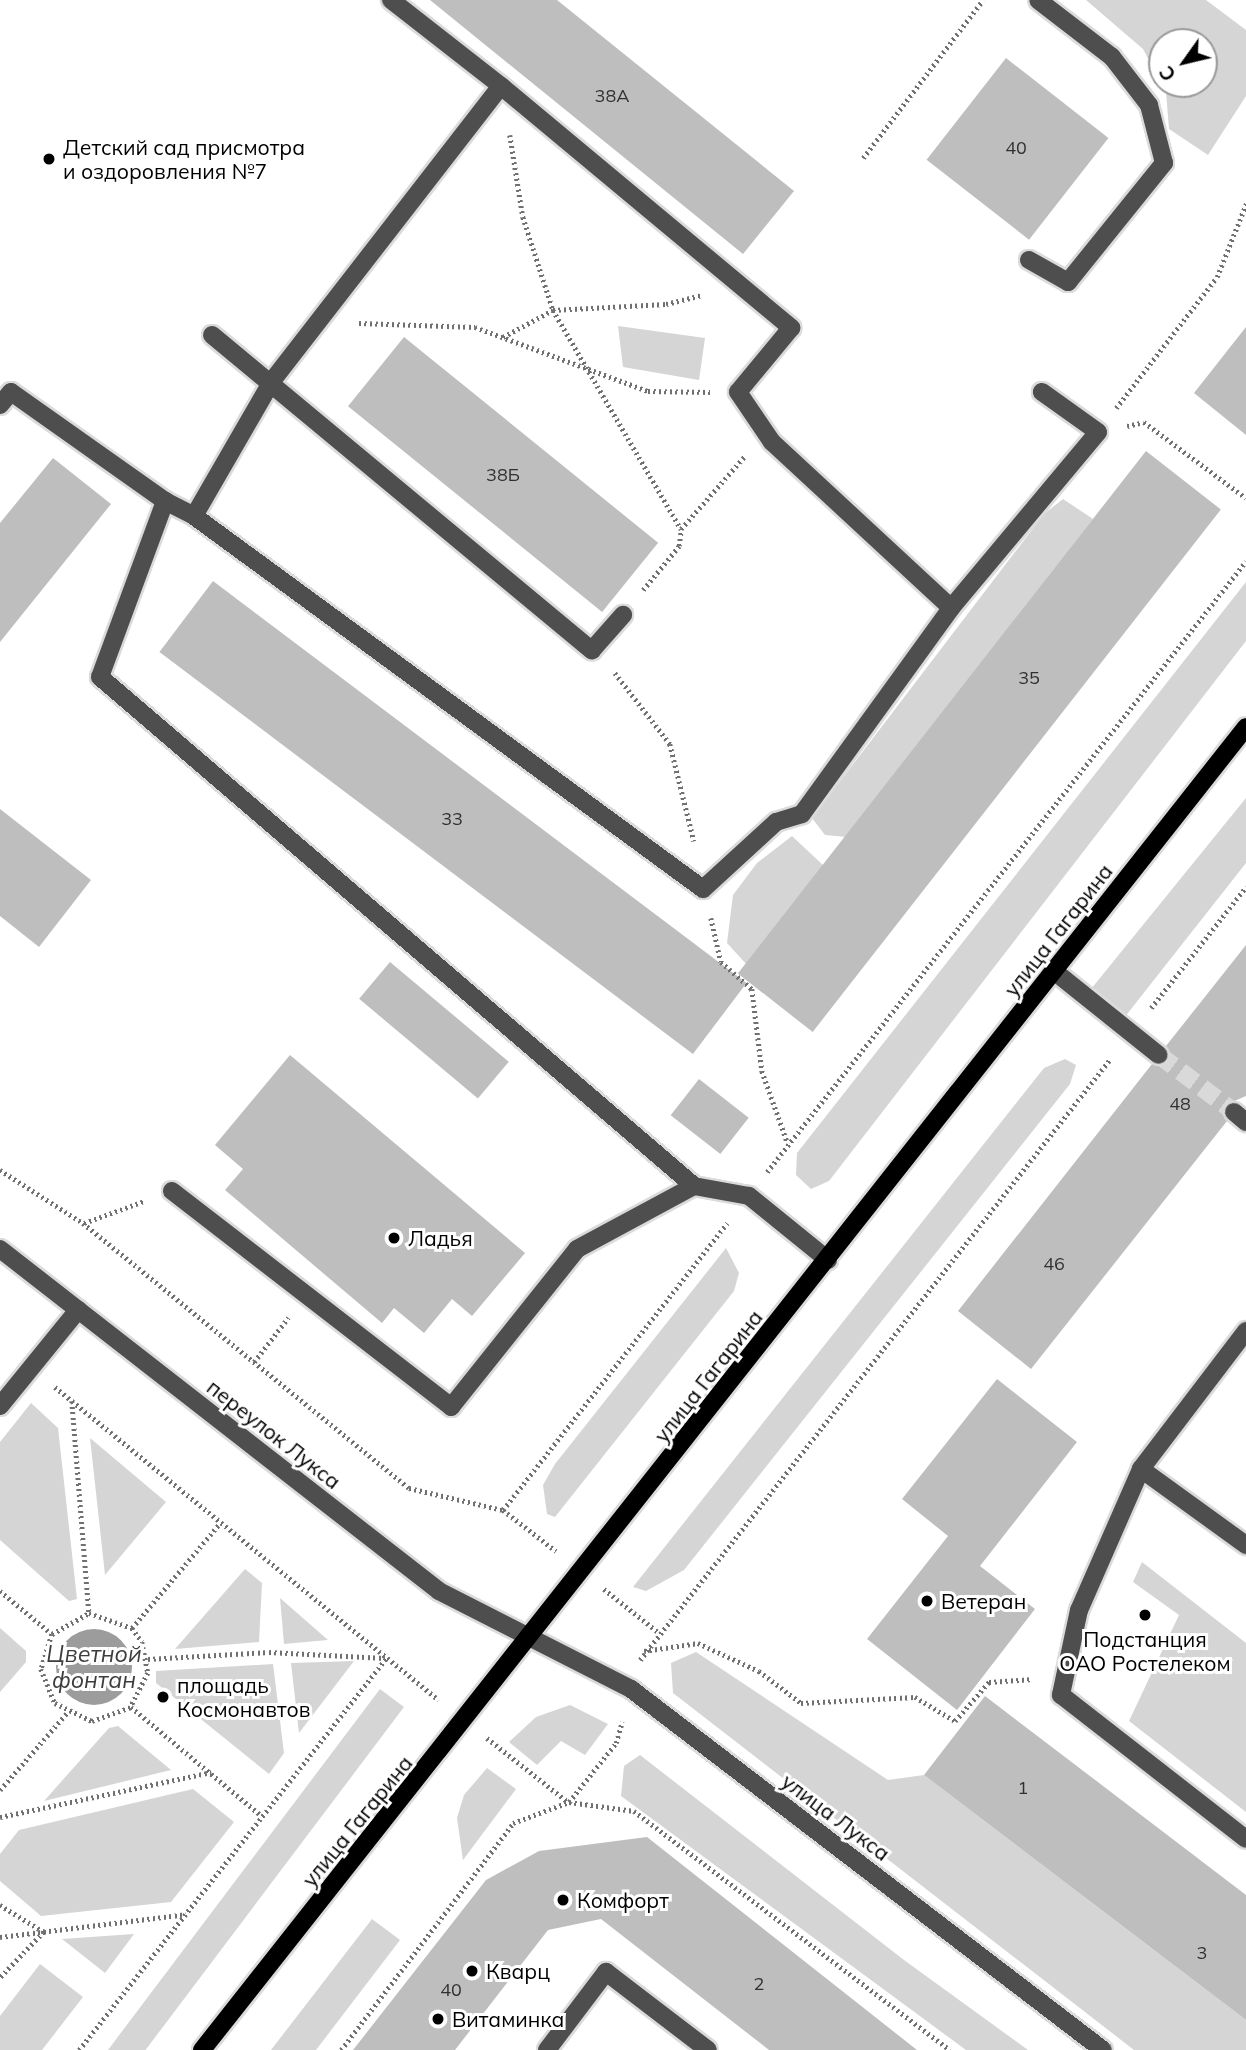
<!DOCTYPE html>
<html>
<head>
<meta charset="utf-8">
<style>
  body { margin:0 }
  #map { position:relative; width:1246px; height:2050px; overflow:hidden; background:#fff; font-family:Mulish,sans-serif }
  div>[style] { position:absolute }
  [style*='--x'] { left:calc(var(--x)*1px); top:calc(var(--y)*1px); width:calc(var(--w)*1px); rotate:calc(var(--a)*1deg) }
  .green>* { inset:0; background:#d5d5d5; transform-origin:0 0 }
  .water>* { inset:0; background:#9c9c9c }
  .round { border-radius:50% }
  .building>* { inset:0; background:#bebebe; transform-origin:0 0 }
  .minor-tunnel>* { height:18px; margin-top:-9px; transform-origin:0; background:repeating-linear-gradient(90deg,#d9d9d9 0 18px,transparent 0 27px) }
  .path>* { height:4.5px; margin-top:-2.25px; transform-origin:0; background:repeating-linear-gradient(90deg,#707070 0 2px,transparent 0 5.5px) }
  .roads { filter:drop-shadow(2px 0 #dbdbdb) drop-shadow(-2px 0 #dbdbdb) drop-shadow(0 2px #dbdbdb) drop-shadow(0 -2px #dbdbdb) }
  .minor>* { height:18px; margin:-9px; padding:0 9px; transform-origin:9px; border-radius:9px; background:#4e4e4e }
  .major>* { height:18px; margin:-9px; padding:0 9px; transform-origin:9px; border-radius:9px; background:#000 }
  .dots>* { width:19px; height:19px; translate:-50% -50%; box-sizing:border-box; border:4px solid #fff; border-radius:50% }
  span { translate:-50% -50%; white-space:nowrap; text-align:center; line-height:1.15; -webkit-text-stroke:6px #fff; paint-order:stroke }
  .number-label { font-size:18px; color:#303030 }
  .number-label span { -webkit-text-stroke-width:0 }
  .poi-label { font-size:21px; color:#000 }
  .left { translate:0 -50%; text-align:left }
  .street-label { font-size:21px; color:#000 }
  .water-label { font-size:23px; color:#3d3d3d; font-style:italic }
  .north { position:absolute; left:1148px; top:28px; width:70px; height:70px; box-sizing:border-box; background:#fff; border:2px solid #999; border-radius:50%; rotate:236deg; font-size:19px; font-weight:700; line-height:28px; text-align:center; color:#000 }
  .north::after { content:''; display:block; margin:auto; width:24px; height:32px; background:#000; clip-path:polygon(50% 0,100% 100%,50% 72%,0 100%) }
</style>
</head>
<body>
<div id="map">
  <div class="green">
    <div style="clip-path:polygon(evenodd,1086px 0,1206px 0,1246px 30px,1246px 96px,1208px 155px,1169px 129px,1166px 92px,1143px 49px,1086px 0,1162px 42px,1204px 42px,1204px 84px,1162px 84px,1162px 42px)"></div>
    <div style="clip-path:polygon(618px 326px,705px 338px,699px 380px,623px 367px)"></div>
    <div style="clip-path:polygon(1063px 499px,1093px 519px,846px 837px,825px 835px,812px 818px,1044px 514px)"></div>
    <div style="clip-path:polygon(1246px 582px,1246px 641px,829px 1181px,811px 1189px,796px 1175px,797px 1153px)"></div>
    <div style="clip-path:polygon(1246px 798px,1246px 863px,1124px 1018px,1106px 1025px,1085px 1008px,1091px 989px)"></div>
    <div style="clip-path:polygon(792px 836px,824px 866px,747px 965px,727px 943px,733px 895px,757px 863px)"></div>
    <div style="clip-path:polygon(1065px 1059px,1076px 1065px,1070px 1084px,684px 1570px,646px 1591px,633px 1587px,1044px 1068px)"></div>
    <div style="clip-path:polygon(726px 1248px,739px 1273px,734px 1291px,555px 1517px,547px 1514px,543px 1485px,555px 1464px)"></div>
    <div style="clip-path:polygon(31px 1403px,58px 1428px,77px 1599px,69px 1601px,0 1540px,0 1442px)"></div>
    <div style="clip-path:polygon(90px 1438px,166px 1502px,105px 1575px)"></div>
    <div style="clip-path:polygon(1142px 1562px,1246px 1643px,1246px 1812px,1129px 1721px,1179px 1615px,1133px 1582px)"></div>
    <div style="clip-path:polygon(245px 1569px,262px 1583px,259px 1642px,175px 1649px)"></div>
    <div style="clip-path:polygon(280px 1598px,328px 1640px,284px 1644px)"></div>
    <div style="clip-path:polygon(0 1628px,26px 1651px,26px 1662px,0 1692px)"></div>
    <div style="clip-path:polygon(696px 1652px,888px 1780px,924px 1775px,1246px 2020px,1246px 2050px,1134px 2050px,673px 1693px,671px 1663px)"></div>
    <div style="clip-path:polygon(354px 1661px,299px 1733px,291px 1663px)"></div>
    <div style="clip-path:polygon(273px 1664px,284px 1753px,269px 1774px,156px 1683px,156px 1671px)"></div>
    <div style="left:380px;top:1689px;width:30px;height:454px;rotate:37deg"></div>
    <div style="clip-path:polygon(570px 1705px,608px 1724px,585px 1755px,561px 1741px,537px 1765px,509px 1742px,536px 1717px)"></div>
    <div style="clip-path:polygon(118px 1726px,171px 1770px,44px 1801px,109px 1728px)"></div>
    <div style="clip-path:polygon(640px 1755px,904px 1960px,1028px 2050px,966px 2050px,621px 1796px,624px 1766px)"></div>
    <div style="clip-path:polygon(487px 1768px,516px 1789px,463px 1860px,457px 1818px,464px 1795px)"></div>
    <div style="clip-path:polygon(193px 1789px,234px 1822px,171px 1902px,41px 1916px,0 1881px,0 1854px,19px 1830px)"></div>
    <div style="clip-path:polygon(372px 1919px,400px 1940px,316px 2050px,271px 2050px)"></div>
    <div style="clip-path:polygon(134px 1934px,105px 1973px,62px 1939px)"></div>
    <div style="clip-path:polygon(40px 1964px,83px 1997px,42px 2050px,0 2050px,0 2016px)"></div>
  </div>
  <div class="water">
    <div class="round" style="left:56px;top:1629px;width:76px;height:76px"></div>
  </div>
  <div class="building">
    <div style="clip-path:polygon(430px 0,557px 0,794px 191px,743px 254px)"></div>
    <div style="left:1006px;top:58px;width:130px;height:129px;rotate:38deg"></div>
    <div style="clip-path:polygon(1246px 327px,1246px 435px,1194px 393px)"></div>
    <div style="left:404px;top:337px;width:327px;height:89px;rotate:39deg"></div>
    <div style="left:1146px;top:451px;width:95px;height:663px;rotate:38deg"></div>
    <div style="clip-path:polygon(53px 458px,111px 504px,0 642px,0 523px)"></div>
    <div style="left:213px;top:581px;width:668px;height:89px;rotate:37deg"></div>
    <div style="clip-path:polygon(0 809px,91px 880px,39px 947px,0 916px)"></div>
    <div style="clip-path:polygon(1246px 945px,1246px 1096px,1225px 1105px,1227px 1121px,1031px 1369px,958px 1311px,1152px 1064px,1167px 1063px,1166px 1046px)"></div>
    <div style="left:390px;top:962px;width:155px;height:48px;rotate:40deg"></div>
    <div style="clip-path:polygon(290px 1055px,525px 1253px,472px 1316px,452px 1299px,424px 1333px,394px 1308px,382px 1323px,225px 1190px,243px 1169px,215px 1145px)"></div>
    <div style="left:699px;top:1079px;width:63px;height:46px;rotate:38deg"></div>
    <div style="clip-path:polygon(997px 1379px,1077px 1442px,980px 1566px,1035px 1609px,957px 1710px,867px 1639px,948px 1536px,902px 1499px)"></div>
    <div style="clip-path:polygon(985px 1696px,1246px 1895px,1246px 2020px,924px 1775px)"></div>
    <div style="clip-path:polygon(647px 1837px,917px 2050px,769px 2050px,601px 1919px,548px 1930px,455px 2050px,353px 2050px,486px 1880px,539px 1851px)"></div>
  </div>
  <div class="minor-tunnel">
    <div style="--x:1159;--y:1055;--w:94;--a:37.2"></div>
  </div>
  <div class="path">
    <div style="--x:510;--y:135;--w:83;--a:81"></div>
    <div style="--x:523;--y:217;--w:98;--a:72.1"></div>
    <div style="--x:553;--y:310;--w:254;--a:59.7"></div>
    <div style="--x:863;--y:158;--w:198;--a:-52.8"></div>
    <div style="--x:359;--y:323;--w:116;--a:2"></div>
    <div style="--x:475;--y:327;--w:184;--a:20.3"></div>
    <div style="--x:648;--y:391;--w:62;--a:0.9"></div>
    <div style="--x:503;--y:337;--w:57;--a:-28.4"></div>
    <div style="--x:553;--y:310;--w:113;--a:-3"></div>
    <div style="--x:666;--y:304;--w:38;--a:-14"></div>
    <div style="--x:1116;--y:408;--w:165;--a:-52.4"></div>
    <div style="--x:1217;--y:277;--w:79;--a:-68.3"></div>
    <div style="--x:1127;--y:426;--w:17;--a:-13"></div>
    <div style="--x:1144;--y:422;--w:127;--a:36.7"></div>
    <div style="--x:643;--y:590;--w:57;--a:-50.7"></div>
    <div style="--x:679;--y:546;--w:17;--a:-83"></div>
    <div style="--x:681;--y:529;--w:96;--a:-48.8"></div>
    <div style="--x:615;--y:673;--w:90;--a:52.2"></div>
    <div style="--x:670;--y:744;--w:100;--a:76.1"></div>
    <div style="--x:711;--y:918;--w:45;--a:77.2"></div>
    <div style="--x:721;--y:962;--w:41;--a:41.1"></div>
    <div style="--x:752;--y:989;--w:83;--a:83"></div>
    <div style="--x:762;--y:1071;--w:77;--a:70.4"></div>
    <div style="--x:1151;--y:1008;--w:154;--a:-51.9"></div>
    <div style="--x:0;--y:1170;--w:98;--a:32.6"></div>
    <div style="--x:83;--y:1223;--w:420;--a:39.1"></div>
    <div style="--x:409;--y:1488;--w:97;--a:13.2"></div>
    <div style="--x:503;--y:1510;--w:67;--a:37.7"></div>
    <div style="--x:767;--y:1172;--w:776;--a:-51.9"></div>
    <div style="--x:84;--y:1223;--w:64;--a:-20.1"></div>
    <div style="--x:254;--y:1362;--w:56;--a:-52.3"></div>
    <div style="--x:55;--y:1387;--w:495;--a:39.2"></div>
    <div style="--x:72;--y:1401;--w:213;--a:85.4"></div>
    <div style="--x:503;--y:1510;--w:364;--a:-52"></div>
    <div style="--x:604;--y:1589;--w:69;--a:38.5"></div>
    <div style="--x:0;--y:1591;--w:67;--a:39.6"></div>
    <div style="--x:52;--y:1634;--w:37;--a:107"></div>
    <div style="--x:41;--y:1669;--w:37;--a:68"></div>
    <div style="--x:55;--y:1703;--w:41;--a:25.9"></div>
    <div style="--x:92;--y:1721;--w:41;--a:-19.7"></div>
    <div style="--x:131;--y:1707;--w:170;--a:39.8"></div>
    <div style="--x:132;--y:1628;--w:137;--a:-50"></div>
    <div style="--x:52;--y:1634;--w:43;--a:-29.6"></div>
    <div style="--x:89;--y:1613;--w:46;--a:19.2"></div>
    <div style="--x:132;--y:1628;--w:17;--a:54"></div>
    <div style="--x:142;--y:1642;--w:32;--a:79"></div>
    <div style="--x:148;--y:1673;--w:38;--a:117"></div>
    <div style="--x:644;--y:1651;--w:55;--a:-8.4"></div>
    <div style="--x:698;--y:1643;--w:67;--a:24.7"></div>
    <div style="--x:759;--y:1671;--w:53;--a:37.3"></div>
    <div style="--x:801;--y:1703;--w:114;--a:-3"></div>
    <div style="--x:915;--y:1697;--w:47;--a:31"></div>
    <div style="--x:955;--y:1721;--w:52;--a:-48.9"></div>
    <div style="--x:989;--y:1682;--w:44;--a:-3.9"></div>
    <div style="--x:148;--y:1659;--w:121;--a:-3.3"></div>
    <div style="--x:269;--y:1652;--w:116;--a:3"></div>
    <div style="--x:640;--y:1660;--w:764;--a:-51.96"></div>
    <div style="--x:487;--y:1738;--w:103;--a:38.3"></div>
    <div style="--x:0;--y:1790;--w:102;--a:-49"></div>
    <div style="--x:569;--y:1802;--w:75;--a:-51.5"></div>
    <div style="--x:616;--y:1743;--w:22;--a:-74"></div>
    <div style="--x:0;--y:1817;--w:216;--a:-12"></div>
    <div style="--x:0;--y:1905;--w:52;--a:31.5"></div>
    <div style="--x:44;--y:1932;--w:64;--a:133.7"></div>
    <div style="--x:0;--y:1937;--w:187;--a:-7"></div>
    <div style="--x:79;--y:2050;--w:498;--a:-51.9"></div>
    <div style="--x:341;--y:2050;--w:285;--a:-52.8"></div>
    <div style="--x:513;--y:1823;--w:60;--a:-20.6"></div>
    <div style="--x:569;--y:1802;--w:66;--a:7.9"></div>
    <div style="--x:634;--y:1811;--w:396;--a:37.1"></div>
  </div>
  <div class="roads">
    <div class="minor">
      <div style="--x:391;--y:0;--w:140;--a:38"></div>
      <div style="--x:1029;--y:260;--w:45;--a:29.4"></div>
      <div style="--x:1068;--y:282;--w:153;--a:-51.1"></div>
      <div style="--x:1164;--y:163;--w:60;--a:-104.5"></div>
      <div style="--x:1149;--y:105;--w:61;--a:-127.6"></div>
      <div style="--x:1112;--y:57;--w:93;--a:-142.4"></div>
      <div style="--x:212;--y:335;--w:494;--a:39.7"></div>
      <div style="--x:592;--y:650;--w:47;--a:-48.5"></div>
      <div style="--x:0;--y:405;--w:17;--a:-50"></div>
      <div style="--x:11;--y:392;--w:189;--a:35.3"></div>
      <div style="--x:194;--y:516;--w:156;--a:-60"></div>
      <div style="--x:272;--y:381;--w:373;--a:-52.2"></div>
      <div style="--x:501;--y:86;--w:378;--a:39.8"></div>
      <div style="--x:791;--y:328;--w:83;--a:129.6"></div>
      <div style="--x:738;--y:392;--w:60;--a:55.8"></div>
      <div style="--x:772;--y:442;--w:244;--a:42.8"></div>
      <div style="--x:1054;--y:971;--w:134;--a:38.7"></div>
      <div style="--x:1234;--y:1112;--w:16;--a:40"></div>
      <div style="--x:172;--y:1191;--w:353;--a:37.7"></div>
      <div style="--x:451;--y:1407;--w:202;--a:-51.4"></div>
      <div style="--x:577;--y:1249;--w:133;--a:-28.3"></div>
      <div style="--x:0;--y:1249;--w:556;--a:37.92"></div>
      <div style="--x:439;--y:1591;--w:216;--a:27"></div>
      <div style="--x:631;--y:1689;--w:594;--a:37.41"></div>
      <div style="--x:828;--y:1260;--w:102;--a:-141"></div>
      <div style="--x:749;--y:1196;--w:56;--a:-169.7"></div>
      <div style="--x:694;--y:1186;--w:782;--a:-139.41"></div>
      <div style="--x:100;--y:677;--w:188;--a:-69.7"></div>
      <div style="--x:165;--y:501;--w:33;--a:27"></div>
      <div style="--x:194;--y:516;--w:631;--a:36.23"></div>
      <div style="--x:703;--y:889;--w:99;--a:-42.5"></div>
      <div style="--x:776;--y:822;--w:27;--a:-17"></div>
      <div style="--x:802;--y:814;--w:254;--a:-54.1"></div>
      <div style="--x:951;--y:608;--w:229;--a:-50.1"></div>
      <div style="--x:1098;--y:432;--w:69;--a:-144.5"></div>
      <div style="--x:1246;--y:1331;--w:173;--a:127.3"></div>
      <div style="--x:1141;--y:1469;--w:154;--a:113.7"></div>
      <div style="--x:1079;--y:1610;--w:87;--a:102"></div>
      <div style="--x:1061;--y:1695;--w:234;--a:37.9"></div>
      <div style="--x:0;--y:1406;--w:124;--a:-50.9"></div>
      <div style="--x:1141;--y:1469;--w:130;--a:35.9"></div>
      <div style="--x:547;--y:2050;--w:98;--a:-52.9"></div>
      <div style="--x:606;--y:1972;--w:128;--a:37.4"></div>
    </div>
    <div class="major">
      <div style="--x:202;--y:2050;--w:1685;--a:-51.72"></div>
    </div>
  </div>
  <div class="dots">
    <div style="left:49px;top:159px;background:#000"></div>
    <div style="left:394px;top:1238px;background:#000"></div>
    <div style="left:927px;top:1601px;background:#000"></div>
    <div style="left:1145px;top:1615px;background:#000"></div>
    <div style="left:163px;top:1697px;background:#000"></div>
    <div style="left:563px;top:1900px;background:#000"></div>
    <div style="left:472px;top:1971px;background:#000"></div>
    <div style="left:438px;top:2019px;background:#000"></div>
  </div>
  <div class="number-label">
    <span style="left:612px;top:96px">38А</span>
    <span style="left:1016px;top:148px">40</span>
    <span style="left:503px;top:475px">38Б</span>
    <span style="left:1029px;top:678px">35</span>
    <span style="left:452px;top:819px">33</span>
    <span style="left:1180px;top:1104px">48</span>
    <span style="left:1054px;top:1264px">46</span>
    <span style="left:1023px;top:1788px">1</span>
    <span style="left:1202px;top:1953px">3</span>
    <span style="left:759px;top:1984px">2</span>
    <span style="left:451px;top:1990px">40</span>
  </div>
  <div class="poi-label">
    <span class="left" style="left:63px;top:159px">Детский сад присмотра<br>и оздоровления №7</span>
    <span class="left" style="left:408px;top:1238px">Ладья</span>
    <span class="left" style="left:941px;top:1601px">Ветеран</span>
    <span style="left:1145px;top:1651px">Подстанция<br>ОАО Ростелеком</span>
    <span class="left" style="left:177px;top:1697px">площадь<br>Космонавтов</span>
    <span class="left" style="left:577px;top:1900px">Комфорт</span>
    <span class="left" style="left:486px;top:1971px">Кварц</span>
    <span class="left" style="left:452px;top:2019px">Витаминка</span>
  </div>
  <div class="street-label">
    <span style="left:1058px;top:930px;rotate:-52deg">улица Гагарина</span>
    <span style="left:708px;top:1376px;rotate:-52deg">улица Гагарина</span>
    <span style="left:274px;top:1434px;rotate:38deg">переулок Лукса</span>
    <span style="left:836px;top:1817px;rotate:37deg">улица Лукса</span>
    <span style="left:357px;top:1821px;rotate:-51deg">улица Гагарина</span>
  </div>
  <div class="water-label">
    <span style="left:94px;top:1667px">Цветной<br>фонтан</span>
  </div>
  <div class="north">С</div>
</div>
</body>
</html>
